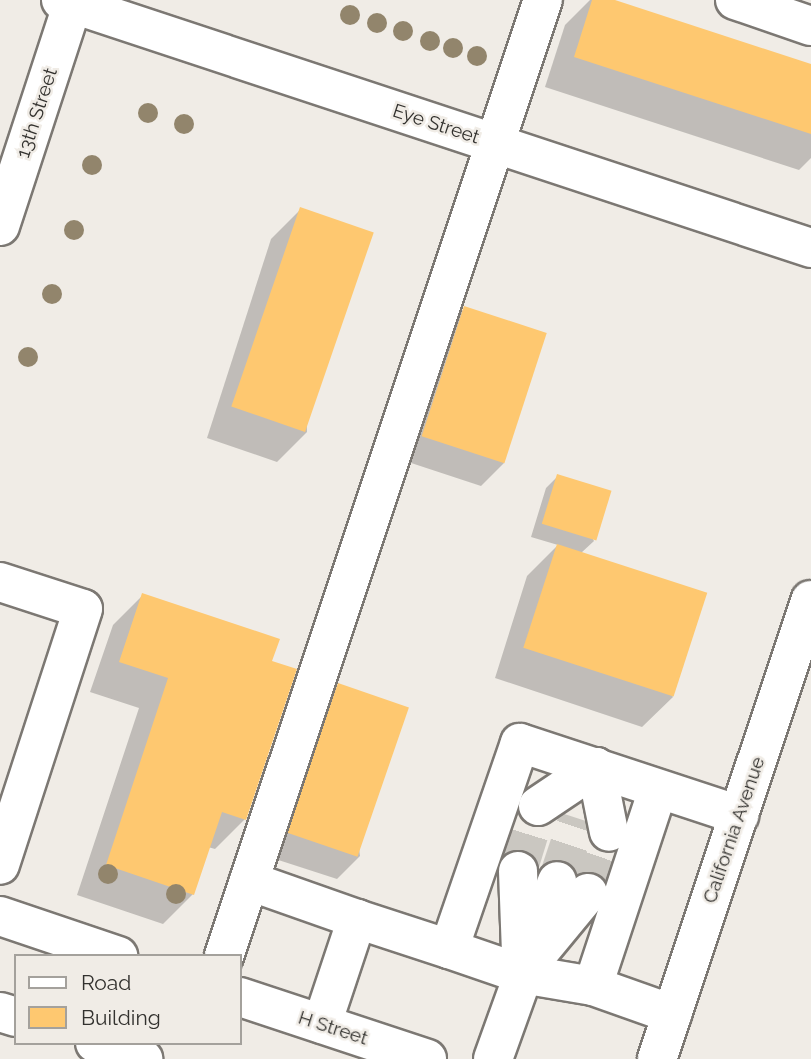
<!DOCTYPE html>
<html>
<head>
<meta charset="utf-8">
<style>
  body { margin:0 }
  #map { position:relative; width:811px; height:1059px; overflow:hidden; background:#f0ece6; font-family:Raleway,sans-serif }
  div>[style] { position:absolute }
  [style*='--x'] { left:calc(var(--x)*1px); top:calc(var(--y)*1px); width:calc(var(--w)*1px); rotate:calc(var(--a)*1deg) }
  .shadow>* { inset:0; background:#0003 }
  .building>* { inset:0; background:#fec870; transform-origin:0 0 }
  .minor-tunnel>* { height:38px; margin-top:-19px; transform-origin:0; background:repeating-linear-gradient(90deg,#cac7c1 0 38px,transparent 0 57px) }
  .roads { filter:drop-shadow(2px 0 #7c7873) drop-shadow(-2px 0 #7c7873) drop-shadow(0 2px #7c7873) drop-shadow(0 -2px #7c7873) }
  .minor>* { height:38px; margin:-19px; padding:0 19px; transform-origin:19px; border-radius:19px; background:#fff }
  .major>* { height:38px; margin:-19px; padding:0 19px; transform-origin:19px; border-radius:19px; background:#fff }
  .trees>* { width:20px; height:20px; margin:-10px; border-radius:50%; background:#92856c }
  span { translate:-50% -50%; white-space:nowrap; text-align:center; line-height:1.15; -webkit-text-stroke:5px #f0ece6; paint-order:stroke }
  .street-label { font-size:19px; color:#32312e }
  .legend { position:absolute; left:14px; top:954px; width:228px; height:91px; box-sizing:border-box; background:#f0ece6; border:2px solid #a4a19c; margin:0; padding:9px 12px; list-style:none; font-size:21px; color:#32312e }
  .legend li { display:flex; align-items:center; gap:14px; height:35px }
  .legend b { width:35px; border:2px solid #a4a19c }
</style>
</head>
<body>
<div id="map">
  <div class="shadow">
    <div style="clip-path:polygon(590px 0,610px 0,811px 66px,811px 158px,799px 170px,545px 87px,565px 25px)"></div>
    <div style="clip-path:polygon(301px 209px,307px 432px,277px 462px,207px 438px,271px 239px)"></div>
    <div style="clip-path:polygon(465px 308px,504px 463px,481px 486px,399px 459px,442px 331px)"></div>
    <div style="clip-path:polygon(558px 476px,594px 541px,581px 553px,673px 697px,642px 727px,495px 678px,527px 576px,558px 545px,531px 537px,546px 488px)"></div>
    <div style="clip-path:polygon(143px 595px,270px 662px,245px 819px,215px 849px,208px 847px,193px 894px,163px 924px,77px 895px,139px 708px,90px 692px,113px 625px)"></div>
    <div style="clip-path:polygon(339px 685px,360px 856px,337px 879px,266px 856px,316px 708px)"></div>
  </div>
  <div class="building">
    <div style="clip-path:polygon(592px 0,615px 0,811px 64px,811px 134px,574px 57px)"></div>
    <div style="left:300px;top:207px;width:78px;height:211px;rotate:19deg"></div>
    <div style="left:464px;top:306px;width:87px;height:137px;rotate:18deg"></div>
    <div style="left:557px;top:474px;width:57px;height:52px;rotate:17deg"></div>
    <div style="left:557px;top:544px;width:158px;height:109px;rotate:18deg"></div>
    <div style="clip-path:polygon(142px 593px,280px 639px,272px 661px,297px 669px,246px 820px,222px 812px,194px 895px,106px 865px,168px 678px,119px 662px)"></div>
    <div style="left:338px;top:683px;width:75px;height:158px;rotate:19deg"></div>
  </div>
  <div class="minor-tunnel">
    <div style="--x:518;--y:871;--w:68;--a:-72.9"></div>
    <div style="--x:557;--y:881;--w:66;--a:-71.6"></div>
    <div style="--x:588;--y:893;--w:65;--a:-71"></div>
  </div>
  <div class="roads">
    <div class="minor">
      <div style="--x:61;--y:0;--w:790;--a:18.3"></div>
      <div style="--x:735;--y:0;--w:80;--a:18.9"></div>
      <div style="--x:0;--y:226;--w:238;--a:-71.9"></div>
      <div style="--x:0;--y:582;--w:87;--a:18"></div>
      <div style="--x:83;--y:609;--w:269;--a:108"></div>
      <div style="--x:596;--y:767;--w:66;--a:78.7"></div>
      <div style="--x:538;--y:806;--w:70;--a:-33.9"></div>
      <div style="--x:518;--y:871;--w:83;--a:87.9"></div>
      <div style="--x:249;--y:881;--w:114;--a:19.4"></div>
      <div style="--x:0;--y:916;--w:125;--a:18.7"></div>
      <div style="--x:449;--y:949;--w:77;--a:18.9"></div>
      <div style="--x:522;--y:974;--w:72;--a:9.6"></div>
      <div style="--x:593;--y:986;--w:84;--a:19.5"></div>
      <div style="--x:541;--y:950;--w:74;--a:-50.5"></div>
      <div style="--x:224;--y:956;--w:1008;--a:-71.55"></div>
      <div style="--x:593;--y:986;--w:207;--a:-71.7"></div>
      <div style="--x:240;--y:997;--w:197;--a:18.3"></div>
      <div style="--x:0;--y:1012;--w:17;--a:17"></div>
      <div style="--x:322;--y:1024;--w:111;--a:-71.6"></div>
      <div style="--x:357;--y:919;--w:97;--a:18.1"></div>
      <div style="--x:449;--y:949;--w:218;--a:-71"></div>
      <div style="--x:520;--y:743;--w:231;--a:18.2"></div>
      <div style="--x:95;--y:1043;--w:51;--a:18.4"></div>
      <div style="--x:493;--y:1059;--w:189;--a:-70.2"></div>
    </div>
    <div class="major">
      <div style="--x:657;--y:1059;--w:484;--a:-71.5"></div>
    </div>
  </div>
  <div class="trees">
    <div style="left:350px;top:15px"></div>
    <div style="left:377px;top:23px"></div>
    <div style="left:403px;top:31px"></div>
    <div style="left:430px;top:41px"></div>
    <div style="left:453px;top:48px"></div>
    <div style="left:477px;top:56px"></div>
    <div style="left:148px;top:113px"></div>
    <div style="left:184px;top:124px"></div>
    <div style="left:92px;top:165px"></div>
    <div style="left:74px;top:230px"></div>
    <div style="left:52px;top:294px"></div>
    <div style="left:28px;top:357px"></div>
    <div style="left:108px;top:874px"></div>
    <div style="left:176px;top:894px"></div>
  </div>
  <div class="street-label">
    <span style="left:37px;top:113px;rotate:-72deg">13th Street</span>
    <span style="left:436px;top:124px;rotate:18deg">Eye Street</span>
    <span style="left:734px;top:830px;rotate:-71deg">California Avenue</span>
    <span style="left:333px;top:1028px;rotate:18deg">H Street</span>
  </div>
  <ul class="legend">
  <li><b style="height:9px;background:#fff"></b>Road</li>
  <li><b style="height:19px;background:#fec870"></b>Building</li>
  </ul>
</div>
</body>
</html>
